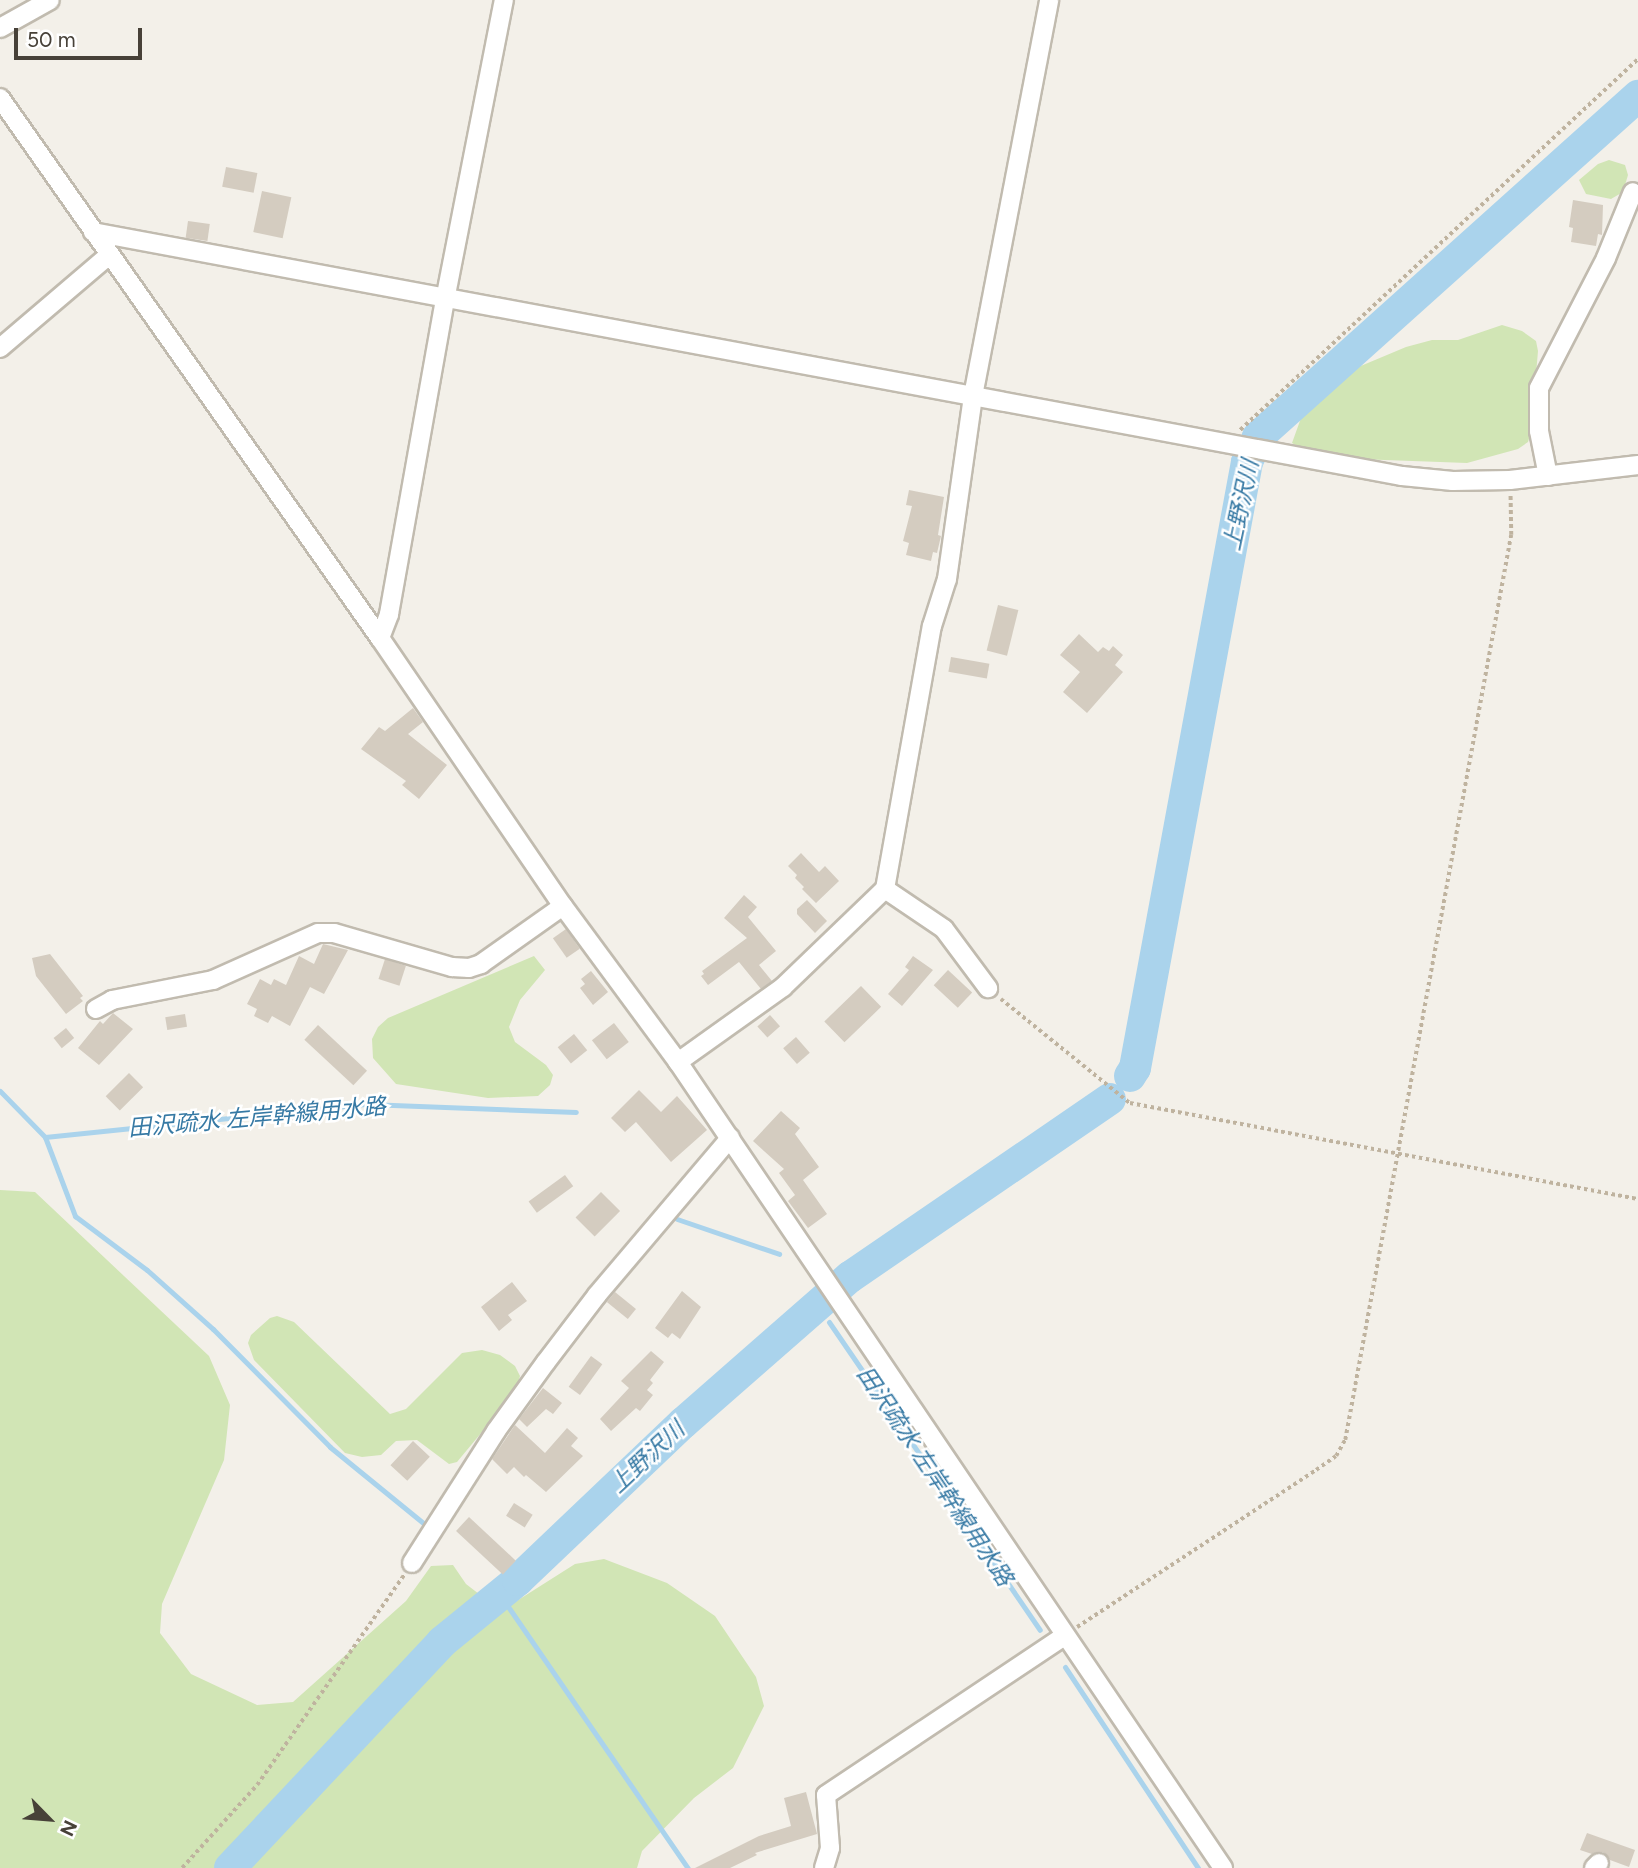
<!DOCTYPE html>
<html>
<head>
<meta charset="utf-8">
<style>
  body { margin:0 }
  #map { position:relative; width:1638px; height:1868px; overflow:hidden; background:#f3f0e9; font-family:Figtree,"Noto Sans JP",sans-serif }
  div>[style] { position:absolute }
  [style*='--x'] { left:calc(var(--x)*1px); top:calc(var(--y)*1px); width:calc(var(--w)*1px); rotate:calc(var(--a)*1deg) }
  .green>* { inset:0; background:#d1e5b5 }
  .stream>* { height:5px; margin:-2.5px; padding:0 2.5px; transform-origin:2.5px; border-radius:2.5px; background:#aad3ec }
  .river>* { height:32px; margin:-16px; padding:0 16px; transform-origin:16px; border-radius:16px; background:#aad3ec }
  .building>* { inset:0; background:#d4ccc0; transform-origin:0 0 }
  .path>* { height:3.5px; margin-top:-1.75px; transform-origin:0; background:repeating-linear-gradient(90deg,#bfb39f 0 3.5px,transparent 0 7px) }
  .roads { filter:drop-shadow(2px 0 #c1bbaf) drop-shadow(-2px 0 #c1bbaf) drop-shadow(0 2px #c1bbaf) drop-shadow(0 -2px #c1bbaf) }
  .minor>* { height:18px; margin:-9px; padding:0 9px; transform-origin:9px; border-radius:9px; background:#fff }
  span { translate:-50% -50%; white-space:nowrap; text-align:center; line-height:1.15; -webkit-text-stroke:5px #fff; paint-order:stroke }
  .water-label { font-size:23px; color:#3679a4; font-style:italic }
  .north { position:absolute; left:14px; top:1784px; width:70px; height:70px; -webkit-text-stroke:5px #fff; paint-order:stroke; rotate:115deg; font-size:19px; font-weight:700; line-height:28px; text-align:center; color:#474138 }
  .north::after { content:''; display:block; margin:auto; width:24px; height:32px; background:#474138; clip-path:polygon(50% 0,100% 100%,50% 72%,0 100%) }
  .scale { position:absolute; left:14px; top:28px; width:128px; height:32px; box-sizing:border-box; border:4px solid #474138; border-top:0; padding-left:9px; font-size:21px; line-height:24px; white-space:nowrap; color:#474138; -webkit-text-stroke:5px #fff; paint-order:stroke }
</style>
</head>
<body>
<div id="map">
  <div class="green">
    <div style="clip-path:polygon(1609px 160px,1625px 165px,1628px 175px,1623px 192px,1611px 199px,1586px 194px,1579px 180px,1598px 164px)"></div>
    <div style="clip-path:polygon(1502px 325px,1522px 331px,1536px 341px,1538px 351px,1531px 432px,1528px 442px,1518px 449px,1467px 463px,1358px 459px,1312px 454px,1292px 443px,1301px 418px,1344px 373px,1406px 347px,1432px 340px,1458px 340px)"></div>
    <div style="clip-path:polygon(534px 956px,545px 970px,520px 1000px,509px 1027px,515px 1042px,546px 1065px,553px 1075px,550px 1085px,538px 1096px,488px 1098px,396px 1084px,373px 1058px,372px 1039px,378px 1027px,388px 1018px)"></div>
    <div style="clip-path:polygon(0 1190px,35px 1192px,124px 1276px,209px 1356px,230px 1405px,224px 1460px,162px 1604px,160px 1633px,191px 1674px,257px 1705px,293px 1702px,406px 1601px,431px 1566px,453px 1565px,466px 1584px,501px 1611px,575px 1564px,604px 1559px,667px 1583px,715px 1616px,756px 1677px,764px 1706px,733px 1768px,694px 1798px,642px 1851px,637px 1868px,0 1868px)"></div>
    <div style="clip-path:polygon(277px 1316px,294px 1322px,390px 1414px,406px 1409px,462px 1353px,482px 1350px,500px 1355px,515px 1366px,520px 1376px,516px 1391px,457px 1462px,449px 1464px,417px 1440px,396px 1441px,381px 1455px,362px 1457px,345px 1453px,254px 1360px,248px 1343px,251px 1335px,270px 1318px)"></div>
  </div>
  <div class="stream">
    <div style="--x:0;--y:1091;--w:64;--a:45.6"></div>
    <div style="--x:45;--y:1137;--w:85;--a:69.2"></div>
    <div style="--x:75;--y:1216;--w:90;--a:36.9"></div>
    <div style="--x:147;--y:1270;--w:89;--a:41.8"></div>
    <div style="--x:213;--y:1329;--w:166;--a:45.2"></div>
    <div style="--x:330;--y:1447;--w:127;--a:39.2"></div>
    <div style="--x:45;--y:1137;--w:324;--a:-5.9"></div>
    <div style="--x:367;--y:1104;--w:209;--a:2.2"></div>
    <div style="--x:677;--y:1219;--w:108;--a:18.9"></div>
    <div style="--x:829;--y:1322;--w:373;--a:55.6"></div>
    <div style="--x:509;--y:1608;--w:316;--a:55.5"></div>
    <div style="--x:1065;--y:1667;--w:241;--a:56.5"></div>
  </div>
  <div class="river">
    <div style="--x:1130;--y:1076;--w:9;--a:-58"></div>
    <div style="--x:1135;--y:1068;--w:616;--a:-79.53"></div>
    <div style="--x:1247;--y:462;--w:27;--a:-66"></div>
    <div style="--x:1258;--y:437;--w:511;--a:-41.9"></div>
    <div style="--x:230;--y:1868;--w:310;--a:-46.8"></div>
    <div style="--x:442;--y:1642;--w:98;--a:-39.2"></div>
    <div style="--x:518;--y:1580;--w:228;--a:-43.6"></div>
    <div style="--x:683;--y:1423;--w:222;--a:-41.2"></div>
    <div style="--x:850;--y:1277;--w:315;--a:-34.4"></div>
  </div>
  <div class="building">
    <div style="left:226px;top:167px;width:32px;height:20px;rotate:11deg"></div>
    <div style="left:262px;top:191px;width:30px;height:42px;rotate:12deg"></div>
    <div style="clip-path:polygon(1573px 200px,1603px 205px,1602px 235px,1598px 234px,1596px 246px,1571px 242px,1573px 228px,1569px 227px)"></div>
    <div style="left:188px;top:221px;width:22px;height:17px;rotate:8deg"></div>
    <div style="clip-path:polygon(909px 490px,944px 497px,938px 535px,941px 536px,937px 553px,933px 552px,931px 561px,906px 555px,909px 543px,903px 541px,912px 506px,906px 505px)"></div>
    <div style="left:998px;top:605px;width:21px;height:47px;rotate:14deg"></div>
    <div style="clip-path:polygon(1079px 634px,1098px 652px,1103px 647px,1109px 651px,1113px 646px,1123px 655px,1115px 665px,1123px 672px,1087px 713px,1063px 692px,1080px 672px,1060px 655px)"></div>
    <div style="left:951px;top:657px;width:39px;height:15px;rotate:10deg"></div>
    <div style="clip-path:polygon(413px 708px,423px 722px,408px 734px,447px 765px,419px 799px,402px 785px,406px 781px,361px 749px,379px 727px,385px 731px)"></div>
    <div style="clip-path:polygon(801px 853px,819px 872px,825px 866px,839px 881px,816px 903px,802px 889px,804px 887px,795px 878px,797px 875px,788px 866px)"></div>
    <div style="clip-path:polygon(744px 895px,757px 907px,748px 917px,776px 951px,759px 965px,772px 981px,761px 989px,739px 962px,708px 985px,701px 976px,704px 974px,702px 971px,747px 938px,724px 918px)"></div>
    <div style="clip-path:polygon(807px 900px,827px 921px,815px 933px,797px 914px,797px 909px)"></div>
    <div style="left:566px;top:929px;width:24px;height:16px;rotate:55deg"></div>
    <div style="clip-path:polygon(323px 944px,348px 950px,324px 994px,310px 987px,290px 1026px,272px 1016px,268px 1023px,254px 1016px,257px 1009px,247px 1004px,260px 979px,271px 985px,274px 979px,286px 985px,299px 956px,314px 964px)"></div>
    <div style="clip-path:polygon(50px 954px,83px 996px,80px 998px,83px 1001px,66px 1014px,36px 976px,32px 958px)"></div>
    <div style="clip-path:polygon(913px 956px,933px 970px,902px 1006px,888px 994px,909px 970px,905px 967px)"></div>
    <div style="left:385px;top:959px;width:22px;height:21px;rotate:18deg"></div>
    <div style="left:948px;top:970px;width:33px;height:21px;rotate:43deg"></div>
    <div style="clip-path:polygon(591px 971px,608px 992px,593px 1005px,580px 988px,585px 984px,581px 979px)"></div>
    <div style="left:861px;top:986px;width:29px;height:51px;rotate:46deg"></div>
    <div style="clip-path:polygon(113px 1013px,133px 1029px,99px 1065px,78px 1048px,100px 1021px,103px 1024px)"></div>
    <div style="left:185px;top:1014px;width:13px;height:20px;rotate:81deg"></div>
    <div style="left:770px;top:1015px;width:15px;height:17px;rotate:48deg"></div>
    <div style="left:614px;top:1023px;width:24px;height:28px;rotate:52deg"></div>
    <div style="left:318px;top:1025px;width:67px;height:20px;rotate:43deg"></div>
    <div style="left:66px;top:1028px;width:13px;height:16px;rotate:51deg"></div>
    <div style="left:574px;top:1034px;width:21px;height:21px;rotate:51deg"></div>
    <div style="left:796px;top:1037px;width:21px;height:17px;rotate:49deg"></div>
    <div style="left:129px;top:1073px;width:20px;height:33px;rotate:45deg"></div>
    <div style="clip-path:polygon(639px 1090px,661px 1112px,677px 1096px,707px 1130px,671px 1162px,636px 1122px,625px 1132px,611px 1118px)"></div>
    <div style="clip-path:polygon(781px 1111px,800px 1128px,795px 1134px,819px 1167px,803px 1180px,827px 1214px,808px 1228px,788px 1201px,795px 1195px,779px 1173px,784px 1169px,753px 1141px)"></div>
    <div style="left:565px;top:1175px;width:14px;height:45px;rotate:54deg"></div>
    <div style="left:601px;top:1192px;width:27px;height:36px;rotate:45deg"></div>
    <div style="clip-path:polygon(512px 1282px,527px 1301px,508px 1315px,512px 1320px,499px 1331px,481px 1307px)"></div>
    <div style="clip-path:polygon(682px 1291px,701px 1307px,680px 1339px,672px 1333px,668px 1338px,655px 1328px)"></div>
    <div style="left:615px;top:1292px;width:27px;height:13px;rotate:39deg"></div>
    <div style="clip-path:polygon(651px 1351px,664px 1362px,650px 1380px,653px 1383px,647px 1390px,653px 1395px,640px 1411px,636px 1408px,611px 1431px,600px 1419px,629px 1388px,621px 1381px)"></div>
    <div style="left:591px;top:1356px;width:14px;height:38px;rotate:36deg"></div>
    <div style="clip-path:polygon(543px 1388px,562px 1403px,553px 1414px,546px 1409px,527px 1427px,519px 1419px)"></div>
    <div style="clip-path:polygon(515px 1425px,545px 1453px,567px 1428px,578px 1438px,571px 1446px,583px 1456px,546px 1492px,526px 1475px,524px 1477px,514px 1467px,507px 1474px,492px 1459px)"></div>
    <div style="left:413px;top:1441px;width:23px;height:33px;rotate:43deg"></div>
    <div style="left:514px;top:1503px;width:22px;height:15px;rotate:32deg"></div>
    <div style="left:469px;top:1517px;width:64px;height:19px;rotate:43deg"></div>
    <div style="clip-path:polygon(806px 1792px,817px 1834px,755px 1853px,757px 1855px,730px 1868px,695px 1868px,759px 1836px,791px 1826px,784px 1798px)"></div>
    <div style="clip-path:polygon(1587px 1833px,1635px 1850px,1629px 1867px,1610px 1860px,1603px 1852px,1592px 1854px,1580px 1850px)"></div>
  </div>
  <div class="path">
    <div style="--x:1240;--y:430;--w:544;--a:-42.99"></div>
    <div style="--x:1001;--y:999;--w:166;--a:38.9"></div>
    <div style="--x:1130;--y:1103;--w:517;--a:10.7"></div>
    <div style="--x:1077;--y:1627;--w:286;--a:-33.3"></div>
    <div style="--x:1316;--y:1470;--w:24;--a:-35"></div>
    <div style="--x:1336;--y:1456;--w:18;--a:-61"></div>
    <div style="--x:1345;--y:1440;--w:920;--a:-79.61"></div>
    <div style="--x:1511;--y:535;--w:39;--a:-91"></div>
    <div style="--x:182;--y:1868;--w:112;--a:-47.9"></div>
    <div style="--x:257;--y:1785;--w:256;--a:-55"></div>
  </div>
  <div class="roads">
    <div class="minor">
      <div style="--x:0;--y:28;--w:57;--a:-29.2"></div>
      <div style="--x:0;--y:98;--w:660;--a:54.87"></div>
      <div style="--x:380;--y:638;--w:325;--a:55.7"></div>
      <div style="--x:563;--y:906;--w:194;--a:53.6"></div>
      <div style="--x:678;--y:1062;--w:973;--a:55.93"></div>
      <div style="--x:93;--y:232;--w:1332;--a:10.56"></div>
      <div style="--x:1402;--y:476;--w:51;--a:5.6"></div>
      <div style="--x:1453;--y:481;--w:57;--a:-1"></div>
      <div style="--x:1510;--y:480;--w:129;--a:-6.7"></div>
      <div style="--x:0;--y:348;--w:142;--a:-40.4"></div>
      <div style="--x:1548;--y:476;--w:46;--a:-101.3"></div>
      <div style="--x:1539;--y:431;--w:43;--a:-90"></div>
      <div style="--x:1539;--y:388;--w:146;--a:-62.7"></div>
      <div style="--x:1606;--y:258;--w:71;--a:-67.8"></div>
      <div style="--x:380;--y:638;--w:26;--a:-69"></div>
      <div style="--x:389;--y:614;--w:319;--a:-79.9"></div>
      <div style="--x:445;--y:300;--w:306;--a:-78.9"></div>
      <div style="--x:885;--y:889;--w:71;--a:34.1"></div>
      <div style="--x:944;--y:929;--w:74;--a:53.3"></div>
      <div style="--x:96;--y:1009;--w:18;--a:-29"></div>
      <div style="--x:112;--y:1000;--w:103;--a:-11.2"></div>
      <div style="--x:213;--y:980;--w:115;--a:-24.1"></div>
      <div style="--x:318;--y:933;--w:16;--a:0"></div>
      <div style="--x:334;--y:933;--w:123;--a:16.1"></div>
      <div style="--x:452;--y:967;--w:17;--a:3"></div>
      <div style="--x:469;--y:968;--w:13;--a:-18"></div>
      <div style="--x:481;--y:964;--w:100;--a:-35.3"></div>
      <div style="--x:678;--y:1062;--w:129;--a:-35.5"></div>
      <div style="--x:783;--y:987;--w:141;--a:-43.9"></div>
      <div style="--x:885;--y:889;--w:267;--a:-79.9"></div>
      <div style="--x:932;--y:626;--w:49;--a:-72.3"></div>
      <div style="--x:947;--y:579;--w:185;--a:-81.9"></div>
      <div style="--x:973;--y:396;--w:403;--a:-79.1"></div>
      <div style="--x:412;--y:1563;--w:156;--a:-57.5"></div>
      <div style="--x:496;--y:1431;--w:85;--a:-54.1"></div>
      <div style="--x:546;--y:1362;--w:84;--a:-52.7"></div>
      <div style="--x:597;--y:1295;--w:206;--a:-49.7"></div>
      <div style="--x:824;--y:1868;--w:21;--a:-73"></div>
      <div style="--x:830;--y:1848;--w:53;--a:-94.3"></div>
      <div style="--x:826;--y:1795;--w:286;--a:-33.7"></div>
      <div style="--x:1594;--y:1868;--w:7;--a:-45"></div>
    </div>
  </div>
  <div class="water-label">
    <span style="left:1241px;top:505px;rotate:-78deg">上野沢川</span>
    <span style="left:257px;top:1117px;rotate:-5deg">田沢疏水 左岸幹線用水路</span>
    <span style="left:647px;top:1457px;rotate:-43deg">上野沢川</span>
    <span style="left:935px;top:1476px;rotate:56deg">田沢疏水 左岸幹線用水路</span>
  </div>
  <div class="north">N</div>
  <div class="scale">50 m</div>
</div>
</body>
</html>
